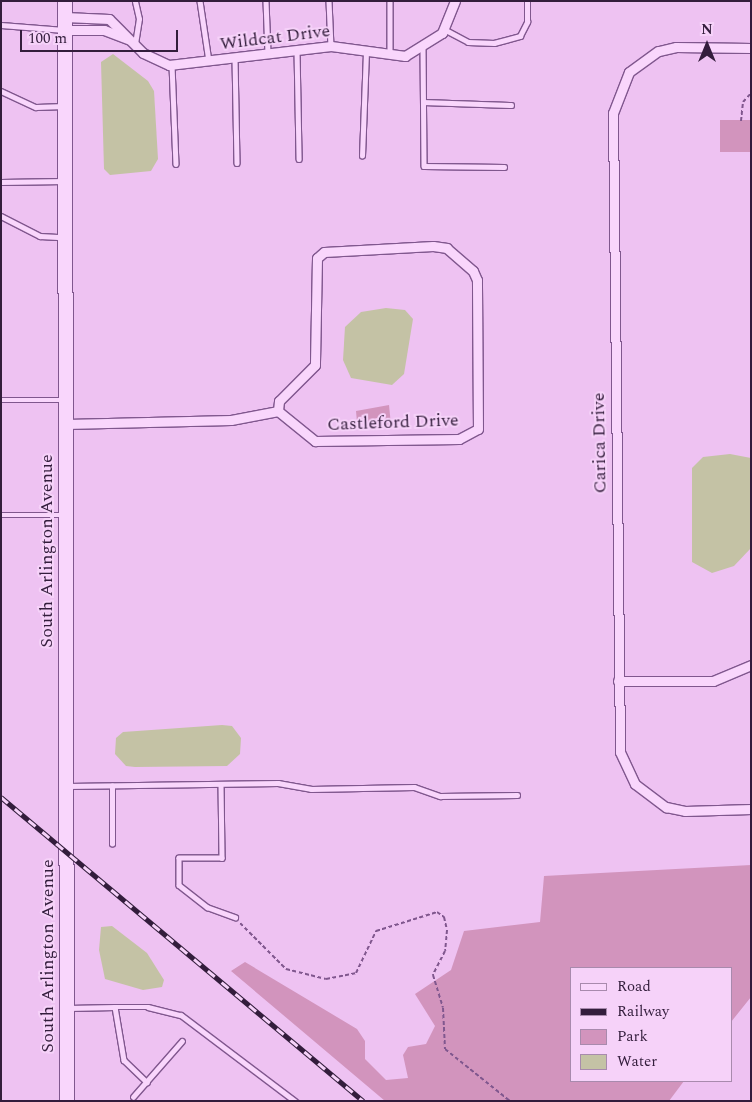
<!DOCTYPE html>
<html>
<head>
<meta charset="utf-8">
<style>
  body { margin:0 }
  #map { position:relative; width:752px; height:1102px; overflow:hidden; background:#eec2f2; font-family:Spectral,serif }
  div>[style] { position:absolute }
  [style*='--x'] { left:calc(var(--x)*1px); top:calc(var(--y)*1px); width:calc(var(--w)*1px); rotate:calc(var(--a)*1deg) }
  .green>* { inset:0; background:#d294bd; transform-origin:0 0 }
  .water>* { inset:0; background:#c4c2a5 }
  .path>* { height:2px; margin-top:-1px; transform-origin:0; background:repeating-linear-gradient(90deg,#80578e 0 4px,transparent 0 6.5px) }
  .roads { filter:drop-shadow(1px 0 #80578e) drop-shadow(-1px 0 #80578e) drop-shadow(0 1px #80578e) drop-shadow(0 -1px #80578e) }
  .lane>* { height:4.5px; margin:-2.25px; padding:0 2.25px; transform-origin:2.25px; border-radius:2.25px; background:#f9d6fc }
  .street>* { height:9px; margin:-4.5px; padding:0 4.5px; transform-origin:4.5px; border-radius:4.5px; background:#f9d6fc }
  .secondary>* { height:14px; margin:-7px; padding:0 7px; transform-origin:7px; border-radius:7px; background:#f9d6fc }
  .rail>* { height:5px; margin-top:-2.5px; transform-origin:0; background:repeating-linear-gradient(90deg,#f6d2f9 0 9px,#331d3c 0 18px); box-sizing:border-box; border-block:1px solid #331d3c }
  span { translate:-50% -50%; white-space:nowrap; text-align:center; line-height:1.15; -webkit-text-stroke:4px #f6d2f9; paint-order:stroke }
  .street-label { font-size:18px; color:#331d3c }
  .frame { position:absolute; inset:0; border:2px solid #331d3c; pointer-events:none }
  .legend { position:absolute; left:570px; top:967px; width:162px; height:115px; box-sizing:border-box; background:#f6d2f9; border:1px solid #a88aad; margin:0; padding:6px 9px; list-style:none; font-size:15px; color:#331d3c }
  .legend li { display:flex; align-items:center; gap:10px; height:25px }
  .legend b { width:25px; border:1px solid #a88aad }
  .north { position:absolute; left:682px; top:20px; width:50px; height:50px; -webkit-text-stroke:4px #f6d2f9; paint-order:stroke; rotate:0deg; font-size:14px; font-weight:700; line-height:20px; text-align:center; color:#331d3c }
  .north::after { content:''; display:block; margin:auto; width:18px; height:22px; background:#331d3c; clip-path:polygon(50% 0,100% 100%,50% 72%,0 100%) }
  .scale { position:absolute; left:20px; top:30px; width:158px; height:22px; box-sizing:border-box; border:2px solid #331d3c; border-top:0; padding-left:6px; font-size:15px; line-height:18px; white-space:nowrap; color:#331d3c; -webkit-text-stroke:4px #f6d2f9; paint-order:stroke }
</style>
</head>
<body>
<div id="map">
  <div class="green">
    <div style="left:751px;top:120px;width:32px;height:31px;rotate:90deg"></div>
    <div style="clip-path:polygon(389px 405px,391px 425px,357px 422px,356px 411px)"></div>
    <div style="clip-path:polygon(751px 865px,751px 997px,731px 1022px,731px 968px,571px 968px,571px 1081px,684px 1081px,669px 1101px,385px 1101px,231px 971px,245px 962px,357px 1029px,365px 1041px,365px 1059px,386px 1080px,408px 1078px,403px 1055px,408px 1047px,426px 1044px,435px 1026px,415px 994px,451px 970px,464px 931px,540px 922px,544px 876px)"></div>
  </div>
  <div class="water">
    <div style="clip-path:polygon(113px 54px,148px 81px,154px 91px,158px 159px,151px 171px,110px 175px,104px 169px,101px 62px)"></div>
    <div style="clip-path:polygon(386px 308px,405px 310px,413px 319px,404px 374px,392px 385px,351px 378px,343px 360px,345px 327px,361px 312px)"></div>
    <div style="clip-path:polygon(730px 454px,751px 458px,751px 548px,734px 566px,712px 573px,692px 562px,692px 468px,703px 457px)"></div>
    <div style="clip-path:polygon(222px 725px,232px 726px,241px 738px,240px 754px,227px 766px,135px 767px,126px 766px,115px 754px,116px 738px,123px 732px)"></div>
    <div style="clip-path:polygon(112px 926px,147px 953px,164px 980px,162px 987px,143px 990px,105px 979px,99px 950px,101px 927px)"></div>
  </div>
  <div class="path">
    <div style="--x:741;--y:121;--w:19;--a:-84"></div>
    <div style="--x:743;--y:102;--w:12;--a:-48"></div>
    <div style="--x:240;--y:923;--w:65;--a:45"></div>
    <div style="--x:286;--y:969;--w:41;--a:14"></div>
    <div style="--x:326;--y:979;--w:31;--a:-11"></div>
    <div style="--x:356;--y:973;--w:47;--a:-64.5"></div>
    <div style="--x:376;--y:931;--w:64;--a:-17.3"></div>
    <div style="--x:437;--y:912;--w:9;--a:36"></div>
    <div style="--x:444;--y:917;--w:13;--a:77"></div>
    <div style="--x:447;--y:930;--w:21;--a:95"></div>
    <div style="--x:445;--y:951;--w:27;--a:117"></div>
    <div style="--x:433;--y:975;--w:34;--a:73"></div>
    <div style="--x:443;--y:1008;--w:41;--a:87.2"></div>
    <div style="--x:445;--y:1049;--w:83;--a:38.7"></div>
  </div>
  <div class="roads">
    <div class="lane">
      <div style="--x:200;--y:1;--w:61;--a:81.5"></div>
      <div style="--x:266;--y:1;--w:52;--a:87.8"></div>
      <div style="--x:329;--y:1;--w:45;--a:87.5"></div>
      <div style="--x:390;--y:1;--w:53;--a:90"></div>
      <div style="--x:1;--y:25;--w:63;--a:4.5"></div>
      <div style="--x:444;--y:29;--w:27;--a:28"></div>
      <div style="--x:468;--y:42;--w:26;--a:2"></div>
      <div style="--x:494;--y:43;--w:27;--a:-15"></div>
      <div style="--x:520;--y:36;--w:16;--a:-63"></div>
      <div style="--x:527;--y:22;--w:21;--a:-90"></div>
      <div style="--x:135;--y:44;--w:25;--a:-81"></div>
      <div style="--x:139;--y:19;--w:18;--a:-103"></div>
      <div style="--x:423;--y:48;--w:118;--a:89.5"></div>
      <div style="--x:424;--y:166;--w:80;--a:0.7"></div>
      <div style="--x:297;--y:50;--w:109;--a:88.9"></div>
      <div style="--x:235;--y:58;--w:105;--a:88.9"></div>
      <div style="--x:172;--y:65;--w:99;--a:87.7"></div>
      <div style="--x:1;--y:91;--w:38;--a:25"></div>
      <div style="--x:36;--y:107;--w:28;--a:-2"></div>
      <div style="--x:423;--y:102;--w:88;--a:2"></div>
      <div style="--x:362;--y:156;--w:106;--a:-87.8"></div>
      <div style="--x:1;--y:182;--w:63;--a:-0.9"></div>
      <div style="--x:1;--y:216;--w:44;--a:27.1"></div>
      <div style="--x:40;--y:236;--w:22;--a:3"></div>
      <div style="--x:1;--y:400;--w:63;--a:0"></div>
      <div style="--x:1;--y:515;--w:63;--a:0"></div>
      <div style="--x:221;--y:784;--w:74;--a:89.2"></div>
      <div style="--x:222;--y:858;--w:43;--a:180"></div>
      <div style="--x:179;--y:858;--w:27;--a:90"></div>
      <div style="--x:179;--y:885;--w:36;--a:38"></div>
      <div style="--x:207;--y:907;--w:30;--a:20"></div>
      <div style="--x:68;--y:786;--w:210;--a:-0.8"></div>
      <div style="--x:278;--y:783;--w:34;--a:10"></div>
      <div style="--x:311;--y:789;--w:103;--a:-1.1"></div>
      <div style="--x:414;--y:787;--w:28;--a:19"></div>
      <div style="--x:440;--y:796;--w:77;--a:-0.7"></div>
      <div style="--x:112;--y:844;--w:58;--a:-90"></div>
      <div style="--x:115;--y:1007;--w:33;--a:0"></div>
      <div style="--x:148;--y:1007;--w:34;--a:14"></div>
      <div style="--x:181;--y:1015;--w:143;--a:37"></div>
      <div style="--x:68;--y:1008;--w:47;--a:-1.2"></div>
      <div style="--x:115;--y:1007;--w:54;--a:80.4"></div>
      <div style="--x:124;--y:1060;--w:32;--a:44"></div>
      <div style="--x:133;--y:1097;--w:74;--a:-48.8"></div>
    </div>
    <div class="street">
      <div style="--x:65;--y:17;--w:44;--a:2.6"></div>
      <div style="--x:109;--y:19;--w:48;--a:45"></div>
      <div style="--x:143;--y:53;--w:29;--a:25"></div>
      <div style="--x:169;--y:65;--w:163;--a:-6.7"></div>
      <div style="--x:331;--y:46;--w:75;--a:7.7"></div>
      <div style="--x:405;--y:56;--w:44;--a:-31.9"></div>
      <div style="--x:442;--y:33;--w:35;--a:-68"></div>
      <div style="--x:65;--y:30;--w:39;--a:0"></div>
      <div style="--x:104;--y:30;--w:26;--a:21"></div>
      <div style="--x:751;--y:48;--w:75;--a:-179.2"></div>
      <div style="--x:676;--y:47;--w:18;--a:167"></div>
      <div style="--x:658;--y:51;--w:36;--a:144"></div>
      <div style="--x:629;--y:72;--w:44;--a:111.3"></div>
      <div style="--x:613;--y:113;--w:639;--a:89.37"></div>
      <div style="--x:620;--y:752;--w:35;--a:65"></div>
      <div style="--x:635;--y:784;--w:39;--a:37"></div>
      <div style="--x:666;--y:807;--w:19;--a:12"></div>
      <div style="--x:685;--y:811;--w:66;--a:-1.7"></div>
      <div style="--x:66;--y:424;--w:165;--a:-1.4"></div>
      <div style="--x:231;--y:420;--w:48;--a:-10.8"></div>
      <div style="--x:278;--y:411;--w:48;--a:39"></div>
      <div style="--x:315;--y:441;--w:144;--a:-0.8"></div>
      <div style="--x:459;--y:439;--w:21;--a:-28"></div>
      <div style="--x:478;--y:429;--w:149;--a:-90.4"></div>
      <div style="--x:477;--y:280;--w:10;--a:-114"></div>
      <div style="--x:473;--y:271;--w:35;--a:-139"></div>
      <div style="--x:447;--y:248;--w:14;--a:-172"></div>
      <div style="--x:433;--y:246;--w:109;--a:176.8"></div>
      <div style="--x:324;--y:252;--w:9;--a:139"></div>
      <div style="--x:317;--y:258;--w:107;--a:91.1"></div>
      <div style="--x:315;--y:365;--w:51;--a:135"></div>
      <div style="--x:279;--y:401;--w:10;--a:96"></div>
      <div style="--x:618;--y:681;--w:95;--a:0"></div>
      <div style="--x:713;--y:681;--w:41;--a:-22.8"></div>
    </div>
    <div class="secondary">
      <div style="--x:65;--y:1;--w:1100;--a:89.9"></div>
    </div>
  </div>
  <div class="rail">
    <div style="--x:1;--y:797;--w:473;--a:40"></div>
  </div>
  <div class="street-label">
    <span style="left:275px;top:38px;rotate:-7deg">Wildcat Drive</span>
    <span style="left:393px;top:423px;rotate:-2deg">Castleford Drive</span>
    <span style="left:600px;top:443px;rotate:-91deg">Carica Drive</span>
    <span style="left:47px;top:551px;rotate:-90deg">South Arlington Avenue</span>
    <span style="left:48px;top:956px;rotate:-90deg">South Arlington Avenue</span>
  </div>
  <div class="frame"></div>
  <ul class="legend">
  <li><b style="height:6px;background:#f9d6fc"></b>Road</li>
  <li><b style="height:6px;background:#331d3c"></b>Railway</li>
  <li><b style="height:14px;background:#d294bd"></b>Park</li>
  <li><b style="height:14px;background:#c4c2a5"></b>Water</li>
  </ul>
  <div class="north">N</div>
  <div class="scale">100 m</div>
</div>
</body>
</html>
